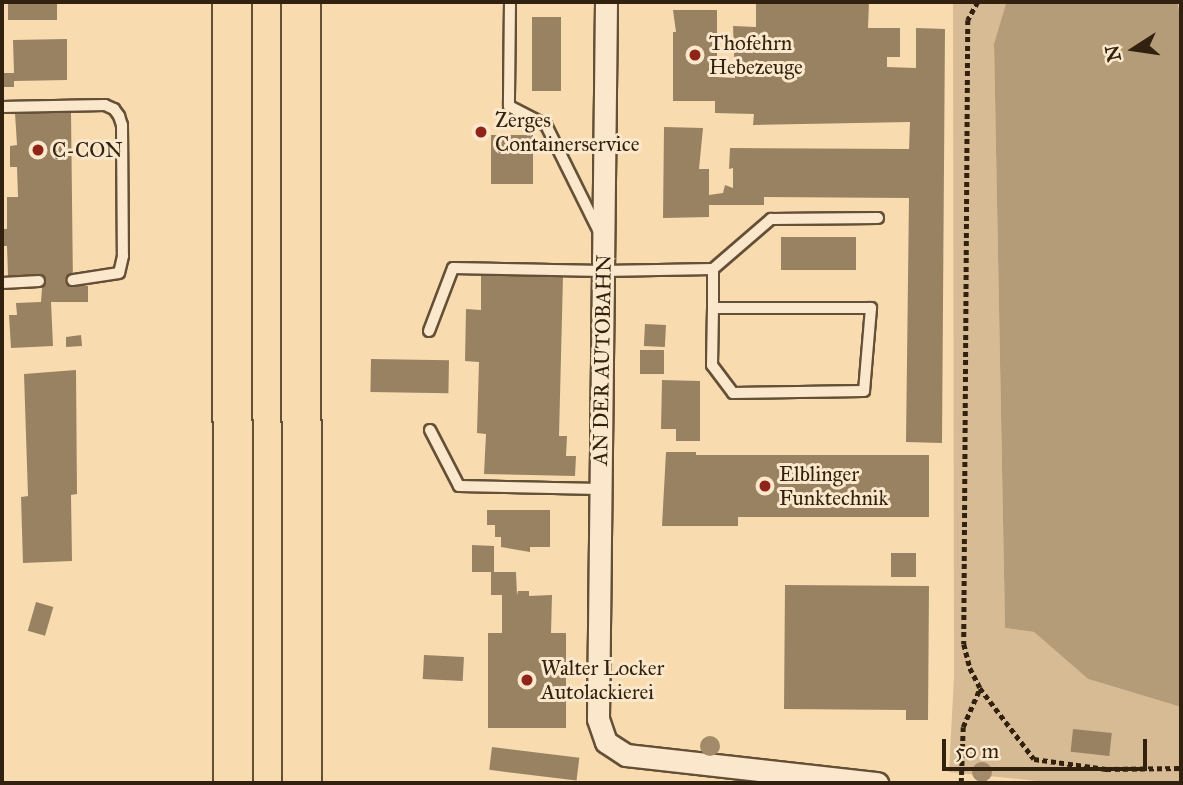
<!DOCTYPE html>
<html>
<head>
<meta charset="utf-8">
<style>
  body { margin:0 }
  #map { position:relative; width:1183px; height:785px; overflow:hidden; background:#f9dbb0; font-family:"IM FELL Great Primer",serif }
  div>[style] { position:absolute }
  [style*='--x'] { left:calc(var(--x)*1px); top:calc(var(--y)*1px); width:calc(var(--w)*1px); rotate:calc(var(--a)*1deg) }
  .green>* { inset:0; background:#d7bb94 }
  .water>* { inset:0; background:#b59c79 }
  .building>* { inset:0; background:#998262; transform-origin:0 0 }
  .path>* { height:4.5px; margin-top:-2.25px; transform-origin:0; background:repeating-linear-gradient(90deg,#32210e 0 5px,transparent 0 8.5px) }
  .roads { filter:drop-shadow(2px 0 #645036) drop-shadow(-2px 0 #645036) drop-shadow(0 2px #645036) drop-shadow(0 -2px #645036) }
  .service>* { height:10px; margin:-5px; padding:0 5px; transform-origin:5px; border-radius:5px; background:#fbe8cc }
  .minor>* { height:21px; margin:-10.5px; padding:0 10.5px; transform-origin:10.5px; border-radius:10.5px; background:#fbe8cc }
  .motorway>* { height:38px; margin:-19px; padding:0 19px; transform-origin:19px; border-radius:19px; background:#f9dbb0 }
  .trees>* { width:20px; height:20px; margin:-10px; border-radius:50%; background:#a28a6a }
  .dots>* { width:19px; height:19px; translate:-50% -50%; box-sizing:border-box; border:4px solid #fbe8cc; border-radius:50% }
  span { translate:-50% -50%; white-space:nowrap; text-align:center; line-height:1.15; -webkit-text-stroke:6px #fbe8cc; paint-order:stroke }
  .poi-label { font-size:21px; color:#32210e }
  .left { translate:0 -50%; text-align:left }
  .street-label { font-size:21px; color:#32210e }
  .frame { position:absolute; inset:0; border:4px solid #32210e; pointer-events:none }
  .north { position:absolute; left:1099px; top:14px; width:70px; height:70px; -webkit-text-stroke:5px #fbe8cc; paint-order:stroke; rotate:258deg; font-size:19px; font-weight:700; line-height:28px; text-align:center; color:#32210e }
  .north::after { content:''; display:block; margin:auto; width:24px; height:32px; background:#32210e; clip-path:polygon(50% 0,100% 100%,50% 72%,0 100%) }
  .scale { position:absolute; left:942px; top:739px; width:205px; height:32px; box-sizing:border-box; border:4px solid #32210e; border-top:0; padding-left:9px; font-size:21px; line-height:24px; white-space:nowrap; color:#32210e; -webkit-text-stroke:5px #fbe8cc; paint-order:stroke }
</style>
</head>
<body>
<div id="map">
  <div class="green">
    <div style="clip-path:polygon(953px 2px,1010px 2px,994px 44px,1005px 628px,1034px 632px,1088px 679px,1181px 707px,1181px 783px,1057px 783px,949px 772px,954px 676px)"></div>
  </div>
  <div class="water">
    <div style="clip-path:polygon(1010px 2px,1178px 2px,1181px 28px,1181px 707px,1088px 679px,1034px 632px,1005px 628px,994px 44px,1006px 4px)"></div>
  </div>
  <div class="building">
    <div style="left:8px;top:2px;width:49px;height:18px"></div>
    <div style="clip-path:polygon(756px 2px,869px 2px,868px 28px,900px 28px,900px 57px,887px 57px,887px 67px,916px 68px,916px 28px,945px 29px,942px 443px,906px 442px,909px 198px,764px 197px,764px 205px,709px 205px,709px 217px,663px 218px,664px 127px,703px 128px,699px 169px,709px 169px,709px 195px,723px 193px,725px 185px,733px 188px,733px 168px,729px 169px,730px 148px,909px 149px,910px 122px,753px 125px,754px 114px,715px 113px,715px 101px,673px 101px,673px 32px,676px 32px,673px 10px,717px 10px,717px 77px,735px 78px,733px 26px,756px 27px)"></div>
    <div style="left:532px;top:17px;width:29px;height:74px"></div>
    <div style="clip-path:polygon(67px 39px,67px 80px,14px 81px,14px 87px,2px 87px,2px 73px,14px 73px,13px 40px)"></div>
    <div style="clip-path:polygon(71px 112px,73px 286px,88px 286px,88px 302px,51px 302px,53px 346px,11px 348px,9px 315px,17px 315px,16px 303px,41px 302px,42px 288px,39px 275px,8px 276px,7px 246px,2px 246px,2px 229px,7px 229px,7px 197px,18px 197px,17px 167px,10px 167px,10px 146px,17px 145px,15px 113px)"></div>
    <div style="left:491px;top:135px;width:42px;height:49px"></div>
    <div style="left:781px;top:237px;width:75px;height:33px"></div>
    <div style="clip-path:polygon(481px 274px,563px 276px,559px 436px,567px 436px,566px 456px,576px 456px,575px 476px,484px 474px,486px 434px,477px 433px,479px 362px,465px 361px,466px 309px,481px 310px)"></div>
    <div style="left:645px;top:324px;width:21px;height:22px;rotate:3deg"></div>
    <div style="clip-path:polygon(81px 335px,82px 346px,66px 347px,66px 337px)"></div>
    <div style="left:640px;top:350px;width:24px;height:24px"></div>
    <div style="left:371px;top:359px;width:78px;height:33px;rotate:1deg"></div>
    <div style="clip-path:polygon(76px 370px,77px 494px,71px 495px,72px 561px,23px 563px,21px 497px,28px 496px,24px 374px)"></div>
    <div style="clip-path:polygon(662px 380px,700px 381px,700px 441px,676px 441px,676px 429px,661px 429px)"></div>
    <div style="clip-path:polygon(666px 452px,696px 452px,696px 455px,929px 455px,929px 517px,738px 517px,738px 526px,662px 526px)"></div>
    <div style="clip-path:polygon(487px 510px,550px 510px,550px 547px,530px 547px,530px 552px,501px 547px,501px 537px,495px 537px,495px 525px,487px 525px)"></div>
    <div style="clip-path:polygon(472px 545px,494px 546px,494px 572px,516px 572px,517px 595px,518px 591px,529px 591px,529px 596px,552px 595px,551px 633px,566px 633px,566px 728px,488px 728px,488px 633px,502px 633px,502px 595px,491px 595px,491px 572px,472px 572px)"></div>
    <div style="left:891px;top:553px;width:25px;height:24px"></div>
    <div style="clip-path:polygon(785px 585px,929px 586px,928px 720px,906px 720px,906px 710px,784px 709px)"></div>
    <div style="left:36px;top:602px;width:18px;height:30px;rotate:16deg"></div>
    <div style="left:424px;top:655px;width:40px;height:24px;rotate:3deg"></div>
    <div style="left:1073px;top:729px;width:39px;height:23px;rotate:6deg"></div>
    <div style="left:492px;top:747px;width:88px;height:23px;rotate:7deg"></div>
  </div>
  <div class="path">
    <div style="--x:978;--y:2;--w:21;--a:119"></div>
    <div style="--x:968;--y:20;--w:624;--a:90.37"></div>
    <div style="--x:964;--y:644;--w:25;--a:76"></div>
    <div style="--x:970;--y:668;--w:22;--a:63"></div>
    <div style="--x:980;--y:688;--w:89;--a:52.7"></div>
    <div style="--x:1034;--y:759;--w:73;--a:7.9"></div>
    <div style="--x:1106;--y:769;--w:75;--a:-0.8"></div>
    <div style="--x:961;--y:783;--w:56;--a:-88"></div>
    <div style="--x:963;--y:727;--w:43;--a:-66.4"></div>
  </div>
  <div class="roads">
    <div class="service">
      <div style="--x:510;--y:2;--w:104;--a:90.6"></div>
      <div style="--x:509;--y:106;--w:42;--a:27.2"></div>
      <div style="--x:546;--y:125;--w:119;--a:63.6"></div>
      <div style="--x:2;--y:107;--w:103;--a:-1.1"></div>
      <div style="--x:105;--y:105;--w:10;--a:24"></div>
      <div style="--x:114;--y:109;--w:9;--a:54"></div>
      <div style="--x:119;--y:116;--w:9;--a:72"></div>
      <div style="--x:122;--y:125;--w:131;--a:89.6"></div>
      <div style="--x:123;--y:256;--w:17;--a:103"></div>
      <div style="--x:119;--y:273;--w:47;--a:171.3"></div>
      <div style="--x:713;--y:269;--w:77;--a:-40.8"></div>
      <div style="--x:771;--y:219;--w:107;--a:-0.5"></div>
      <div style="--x:2;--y:283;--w:37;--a:-3"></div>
      <div style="--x:429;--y:331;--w:67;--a:-69.1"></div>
      <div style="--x:453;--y:268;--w:150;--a:1.1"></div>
      <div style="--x:603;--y:271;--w:110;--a:-1"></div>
      <div style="--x:713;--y:269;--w:39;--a:90"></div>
      <div style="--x:713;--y:308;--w:158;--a:0"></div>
      <div style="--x:871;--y:308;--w:83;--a:94.8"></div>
      <div style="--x:864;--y:391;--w:131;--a:179.1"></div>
      <div style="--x:733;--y:393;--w:35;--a:-127"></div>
      <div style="--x:712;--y:365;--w:57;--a:-89"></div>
      <div style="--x:430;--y:430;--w:63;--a:62.6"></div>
      <div style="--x:459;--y:486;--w:141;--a:1.2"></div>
    </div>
    <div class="minor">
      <div style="--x:606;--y:2;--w:717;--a:90.64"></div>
      <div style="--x:598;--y:719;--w:24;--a:71"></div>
      <div style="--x:606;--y:742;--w:24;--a:33"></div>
      <div style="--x:626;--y:755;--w:253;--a:6.4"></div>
    </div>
    <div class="motorway">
      <div style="--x:232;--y:2;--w:781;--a:89.93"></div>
      <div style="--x:301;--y:2;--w:781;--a:89.93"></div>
    </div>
  </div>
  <div class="trees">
    <div style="left:710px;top:746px"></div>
    <div style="left:982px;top:772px"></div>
  </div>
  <div class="dots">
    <div style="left:695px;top:55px;background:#8f2418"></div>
    <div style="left:481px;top:132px;background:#8f2418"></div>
    <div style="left:38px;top:150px;background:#8f2418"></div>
    <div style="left:765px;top:486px;background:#8f2418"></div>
    <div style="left:527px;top:680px;background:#8f2418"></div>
  </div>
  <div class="poi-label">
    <span class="left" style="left:709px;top:55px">Thofehrn<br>Hebezeuge</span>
    <span class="left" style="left:495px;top:132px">Zerges<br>Containerservice</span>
    <span class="left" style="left:52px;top:150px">C-CON</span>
    <span class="left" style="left:779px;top:486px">Elblinger<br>Funktechnik</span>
    <span class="left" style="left:541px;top:680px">Walter Locker<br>Autolackierei</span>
  </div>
  <div class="street-label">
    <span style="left:602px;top:360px;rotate:-89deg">AN DER AUTOBAHN</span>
  </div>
  <div class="frame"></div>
  <div class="north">N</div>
  <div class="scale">50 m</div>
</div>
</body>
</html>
